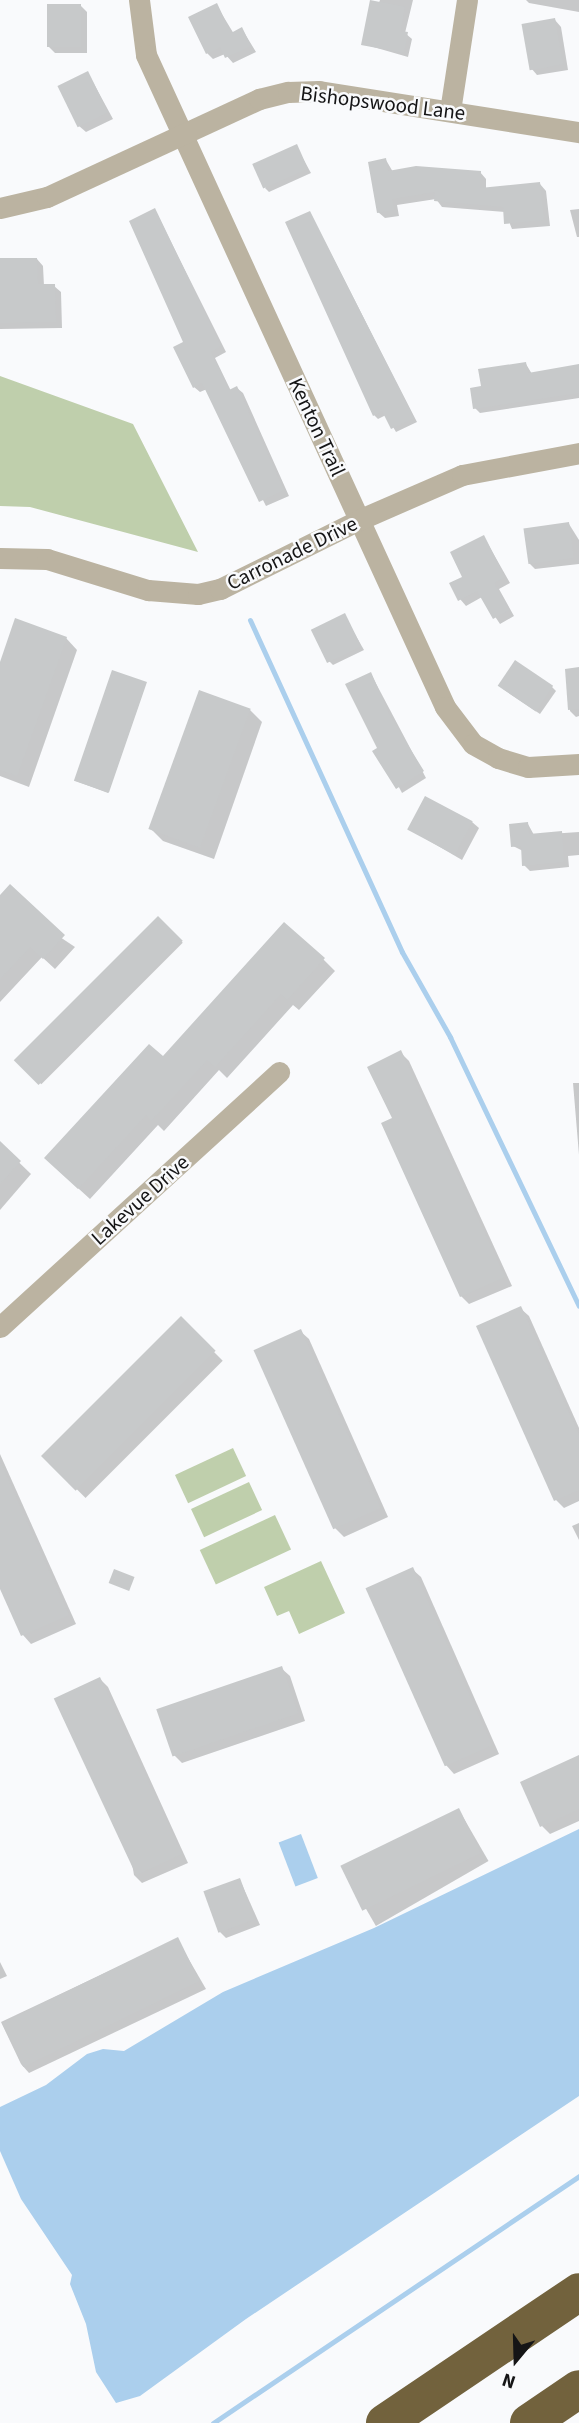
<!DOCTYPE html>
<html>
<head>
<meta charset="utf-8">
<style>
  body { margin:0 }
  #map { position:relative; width:579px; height:2423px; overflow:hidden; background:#f9fafc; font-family:"Source Sans 3",sans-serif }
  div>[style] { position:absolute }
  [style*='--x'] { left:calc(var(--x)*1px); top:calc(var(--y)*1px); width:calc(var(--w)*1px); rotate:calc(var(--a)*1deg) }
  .green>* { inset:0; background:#bfcfac; transform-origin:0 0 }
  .water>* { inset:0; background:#abcfed; transform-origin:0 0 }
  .shadow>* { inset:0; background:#0003; transform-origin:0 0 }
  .stream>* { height:5px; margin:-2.5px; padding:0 2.5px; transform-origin:2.5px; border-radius:2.5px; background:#abcfed }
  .building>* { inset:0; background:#c7c9ca; transform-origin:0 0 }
  .street>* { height:21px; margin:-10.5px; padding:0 10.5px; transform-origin:10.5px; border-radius:10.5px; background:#bbb3a1 }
  .highway>* { height:38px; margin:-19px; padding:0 19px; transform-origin:19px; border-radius:19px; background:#72623d }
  span { translate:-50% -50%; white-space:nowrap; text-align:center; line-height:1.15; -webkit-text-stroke:5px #f9fafc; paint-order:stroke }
  .street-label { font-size:21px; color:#151516 }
  .north { position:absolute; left:481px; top:2325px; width:70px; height:70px; -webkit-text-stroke:5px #f9fafc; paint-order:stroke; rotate:199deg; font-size:19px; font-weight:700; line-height:28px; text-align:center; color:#151516 }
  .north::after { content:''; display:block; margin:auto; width:24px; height:32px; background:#151516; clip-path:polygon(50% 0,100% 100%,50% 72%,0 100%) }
</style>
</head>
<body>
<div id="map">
  <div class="green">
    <div style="clip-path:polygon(0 376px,133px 424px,198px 552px,30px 507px,0 506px)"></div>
    <div style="left:233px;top:1448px;width:31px;height:64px;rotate:65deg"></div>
    <div style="left:249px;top:1482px;width:31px;height:64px;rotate:65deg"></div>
    <div style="left:275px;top:1515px;width:38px;height:83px;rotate:65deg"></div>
    <div style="clip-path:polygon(321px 1561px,345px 1613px,299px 1634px,289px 1611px,277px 1616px,264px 1587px)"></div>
  </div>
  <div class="water">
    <div style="clip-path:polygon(579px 1829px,579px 2096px,246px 2319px,140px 2396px,116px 2403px,96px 2372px,86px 2324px,70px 2284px,72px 2275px,21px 2199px,0 2151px,0 2107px,46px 2085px,87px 2054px,103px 2049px,124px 2051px,223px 1992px,374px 1928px)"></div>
    <div style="left:301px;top:1834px;width:47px;height:24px;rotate:69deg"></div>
  </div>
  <div class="shadow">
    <div style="clip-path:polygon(380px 0,413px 0,405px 33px,412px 39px,408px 57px,363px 44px)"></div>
    <div style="clip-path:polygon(526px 0,579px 0,579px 12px,529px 3px)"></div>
    <div style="clip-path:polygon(81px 6px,87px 12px,87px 53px,55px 53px,49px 47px)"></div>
    <div style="clip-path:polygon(217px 6px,234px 34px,242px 29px,256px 52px,233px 63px,225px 54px,213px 59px,207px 53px)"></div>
    <div style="clip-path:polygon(555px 20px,561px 27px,568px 70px,537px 75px,531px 68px)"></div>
    <div style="clip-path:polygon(88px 73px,113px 119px,86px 132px,79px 126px)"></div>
    <div style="clip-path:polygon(296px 146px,311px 173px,269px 192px,265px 188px)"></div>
    <div style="clip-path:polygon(386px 160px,393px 172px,480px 172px,486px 179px,486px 189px,540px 184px,546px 191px,550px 226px,512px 229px,505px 212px,442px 207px,436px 199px,397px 205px,399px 216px,385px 218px,378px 212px)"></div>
    <div style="clip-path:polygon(579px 209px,579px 237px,577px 237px,570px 210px)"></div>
    <div style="clip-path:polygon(155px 210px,226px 352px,215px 358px,231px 391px,237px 388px,243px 393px,289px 496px,266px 506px,207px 389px,200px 392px,194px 387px)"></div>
    <div style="clip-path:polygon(310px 213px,417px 422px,396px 432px,386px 415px,378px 419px,374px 415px)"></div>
    <div style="clip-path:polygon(37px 259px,43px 266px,44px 286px,54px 286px,61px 292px,62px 328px,0 329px,0 260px)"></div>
    <div style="clip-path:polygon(526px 364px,532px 374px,579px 366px,579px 398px,480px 413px,475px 408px,483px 388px)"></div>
    <div style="clip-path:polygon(569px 524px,579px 540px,579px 564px,535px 569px,529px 563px)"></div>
    <div style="clip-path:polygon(484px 537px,510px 583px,499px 589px,514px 616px,500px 624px,482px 597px,466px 606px,460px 599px)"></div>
    <div style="clip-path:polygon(344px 615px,364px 650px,333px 665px,329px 661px)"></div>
    <div style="clip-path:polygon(66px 638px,77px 650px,29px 787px,0 776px,0 667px)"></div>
    <div style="clip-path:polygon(579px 669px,579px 716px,576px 717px,570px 711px,567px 670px)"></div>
    <div style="clip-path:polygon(371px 674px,426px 778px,402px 793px,379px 749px)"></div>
    <div style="clip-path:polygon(146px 683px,108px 793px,76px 781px)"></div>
    <div style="clip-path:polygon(552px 687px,556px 691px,540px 714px,503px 689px)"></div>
    <div style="clip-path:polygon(250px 710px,262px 722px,214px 859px,163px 841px,152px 830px)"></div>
    <div style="clip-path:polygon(472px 822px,479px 828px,462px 860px,409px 829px)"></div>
    <div style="clip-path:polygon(528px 824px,534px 835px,579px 832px,579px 855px,568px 856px,569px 867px,530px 871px,524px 865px,523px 851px,513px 846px)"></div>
    <div style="clip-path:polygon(0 897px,75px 947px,55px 969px,42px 957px,0 1002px)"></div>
    <div style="left:158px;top:918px;width:35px;height:200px;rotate:45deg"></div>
    <div style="clip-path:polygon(323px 959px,335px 971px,299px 1010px,293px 1005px,227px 1078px,219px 1070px,164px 1131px,158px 1125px,90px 1199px,57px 1169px,163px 1058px)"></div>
    <div style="clip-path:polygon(401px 1053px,409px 1061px,512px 1286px,469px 1304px,461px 1296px)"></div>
    <div style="clip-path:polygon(573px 1083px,579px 1083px,579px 1156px,579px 1155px)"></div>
    <div style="clip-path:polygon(1px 1145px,31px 1174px,0 1210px,0 1147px)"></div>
    <div style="clip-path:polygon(520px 1308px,529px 1316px,579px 1428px,579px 1501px,564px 1508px,556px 1500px)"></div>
    <div style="left:181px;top:1319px;width:59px;height:194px;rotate:45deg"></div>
    <div style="clip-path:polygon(300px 1331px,309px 1339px,388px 1517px,344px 1537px,335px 1528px)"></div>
    <div style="clip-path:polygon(0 1454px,76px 1624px,31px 1644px,23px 1635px,0 1584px)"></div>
    <div style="clip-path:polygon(579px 1523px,579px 1540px,572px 1526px)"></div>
    <div style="clip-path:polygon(412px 1569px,421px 1577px,499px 1754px,454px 1774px,446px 1765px)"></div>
    <div style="clip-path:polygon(281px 1668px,290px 1676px,305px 1721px,182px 1763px,174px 1755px)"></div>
    <div style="clip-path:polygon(100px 1679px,108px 1687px,188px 1863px,142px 1883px,134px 1875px)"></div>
    <div style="clip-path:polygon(579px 1757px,579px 1821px,550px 1834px,542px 1826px)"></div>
    <div style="left:459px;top:1810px;width:59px;height:130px;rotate:60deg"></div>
    <div style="clip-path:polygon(240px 1880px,260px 1925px,226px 1938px,220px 1932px)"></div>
    <div style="clip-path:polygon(177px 1939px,206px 1989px,29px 2073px,21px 2064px,1px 2022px)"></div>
    <div style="clip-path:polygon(0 1962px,7px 1976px,0 1979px)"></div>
  </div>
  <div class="stream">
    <div style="--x:250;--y:620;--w:365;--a:65.4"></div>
    <div style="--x:402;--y:952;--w:98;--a:60.5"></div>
    <div style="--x:450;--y:1037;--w:298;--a:64.4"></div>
    <div style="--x:213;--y:2423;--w:442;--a:-34"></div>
  </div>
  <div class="building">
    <div style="clip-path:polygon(370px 0,405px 7px,401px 31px,408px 32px,404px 53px,361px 45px)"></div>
    <div style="clip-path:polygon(217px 3px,231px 33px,242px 27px,251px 46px,225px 58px,220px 47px,206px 54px,188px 17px)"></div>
    <div style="left:47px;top:4px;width:34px;height:43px"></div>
    <div style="left:555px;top:18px;width:47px;height:34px;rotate:80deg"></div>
    <div style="left:88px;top:71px;width:46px;height:34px;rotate:64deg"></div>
    <div style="left:297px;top:144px;width:27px;height:49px;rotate:66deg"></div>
    <div style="clip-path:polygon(386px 158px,388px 171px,416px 166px,481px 171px,480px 188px,540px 182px,544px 220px,504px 224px,503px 207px,434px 201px,435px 192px,392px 199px,394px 210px,377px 213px,368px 162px)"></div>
    <div style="clip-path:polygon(155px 208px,221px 346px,211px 352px,229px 390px,237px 386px,284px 490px,259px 502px,202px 383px,193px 388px,173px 347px,183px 342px,129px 221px)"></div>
    <div style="clip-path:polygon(310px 211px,414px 418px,391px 429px,382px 411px,373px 416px,285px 222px)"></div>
    <div style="clip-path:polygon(0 258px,37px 258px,38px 284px,55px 284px,56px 322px,0 323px)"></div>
    <div style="clip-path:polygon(526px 362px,528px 373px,579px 364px,579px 393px,473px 409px,470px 388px,481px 386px,478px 369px)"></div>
    <div style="left:569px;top:522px;width:36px;height:46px;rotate:82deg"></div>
    <div style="clip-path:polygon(484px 535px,505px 577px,494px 583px,509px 610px,493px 619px,477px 591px,458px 601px,449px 583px,462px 577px,450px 552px)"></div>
    <div style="left:345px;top:613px;width:37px;height:38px;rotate:64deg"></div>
    <div style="clip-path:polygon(15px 618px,67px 637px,17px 776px,0 770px,0 662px)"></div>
    <div style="left:515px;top:660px;width:46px;height:31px;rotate:34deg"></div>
    <div style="clip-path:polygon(579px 667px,579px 709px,568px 710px,565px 669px)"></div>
    <div style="left:112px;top:670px;width:37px;height:117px;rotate:19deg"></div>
    <div style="clip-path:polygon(371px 672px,390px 716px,424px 771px,396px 789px,372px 751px,377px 748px,345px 684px)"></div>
    <div style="left:199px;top:690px;width:55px;height:148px;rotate:20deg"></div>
    <div style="left:425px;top:796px;width:54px;height:38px;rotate:28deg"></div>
    <div style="clip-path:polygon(528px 822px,529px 834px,562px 831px,564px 862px,522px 866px,521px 846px,511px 847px,509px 824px)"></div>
    <div style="clip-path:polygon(10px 884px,65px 935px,43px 959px,30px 947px,0 979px,0 895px)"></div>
    <div style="left:158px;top:916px;width:35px;height:204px;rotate:45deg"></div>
    <div style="clip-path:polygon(284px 922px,325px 958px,287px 1000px,281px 994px,215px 1067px,207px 1060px,151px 1121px,146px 1115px,78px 1189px,44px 1158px,149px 1044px,163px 1056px)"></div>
    <div style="clip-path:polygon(401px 1050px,505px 1277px,460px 1297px,381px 1123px,392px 1118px,367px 1067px)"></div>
    <div style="clip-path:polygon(0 1141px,21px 1161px,0 1184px)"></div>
    <div style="clip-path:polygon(521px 1306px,579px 1435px,579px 1490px,554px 1501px,476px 1326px)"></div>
    <div style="left:181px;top:1316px;width:49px;height:198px;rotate:45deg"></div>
    <div style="left:301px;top:1329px;width:196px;height:52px;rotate:66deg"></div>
    <div style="clip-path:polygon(0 1461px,69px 1615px,21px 1636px,0 1589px)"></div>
    <div style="left:413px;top:1567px;width:195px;height:52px;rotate:66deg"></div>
    <div style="left:114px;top:1569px;width:22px;height:15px;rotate:21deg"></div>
    <div style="left:282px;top:1666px;width:50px;height:133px;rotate:71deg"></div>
    <div style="left:100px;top:1677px;width:195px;height:51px;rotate:65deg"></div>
    <div style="clip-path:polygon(579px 1755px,579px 1809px,540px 1827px,520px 1782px)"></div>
    <div style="left:459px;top:1808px;width:50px;height:132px;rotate:64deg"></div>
    <div style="left:240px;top:1878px;width:44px;height:39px;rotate:70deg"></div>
    <div style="left:178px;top:1937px;width:49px;height:196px;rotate:64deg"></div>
  </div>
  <div class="street">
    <div style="--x:139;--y:0;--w:55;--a:82.7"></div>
    <div style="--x:146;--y:55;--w:717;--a:65.36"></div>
    <div style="--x:445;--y:707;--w:46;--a:52.9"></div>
    <div style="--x:473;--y:744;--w:29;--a:29"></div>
    <div style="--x:498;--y:758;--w:31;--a:17"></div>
    <div style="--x:528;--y:767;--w:51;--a:-3.4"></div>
    <div style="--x:450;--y:111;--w:112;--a:-81.3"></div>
    <div style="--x:0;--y:208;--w:48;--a:-13.2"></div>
    <div style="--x:47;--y:197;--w:234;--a:-24.8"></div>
    <div style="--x:259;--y:99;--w:30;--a:-14"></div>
    <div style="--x:288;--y:92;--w:31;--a:-2"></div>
    <div style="--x:319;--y:91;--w:263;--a:9"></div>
    <div style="--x:0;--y:558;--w:47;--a:1.2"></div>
    <div style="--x:47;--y:559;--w:106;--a:17.1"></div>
    <div style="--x:148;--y:590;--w:50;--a:4.6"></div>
    <div style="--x:198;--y:594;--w:23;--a:-13"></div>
    <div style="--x:220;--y:589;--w:157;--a:-26.4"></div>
    <div style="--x:361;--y:519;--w:110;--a:-23.5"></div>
    <div style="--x:462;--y:475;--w:119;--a:-10.6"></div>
    <div style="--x:0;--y:1327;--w:378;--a:-42.4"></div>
  </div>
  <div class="highway">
    <div style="--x:385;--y:2423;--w:234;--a:-34"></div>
    <div style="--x:529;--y:2423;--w:60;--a:-34.2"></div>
  </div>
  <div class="street-label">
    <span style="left:383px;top:103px;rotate:7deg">Bishopswood Lane</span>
    <span style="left:317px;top:427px;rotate:65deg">Kenton Trail</span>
    <span style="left:292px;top:553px;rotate:-26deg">Carronade Drive</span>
    <span style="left:140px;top:1200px;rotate:-42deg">Lakevue Drive</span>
  </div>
  <div class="north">N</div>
</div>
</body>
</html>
